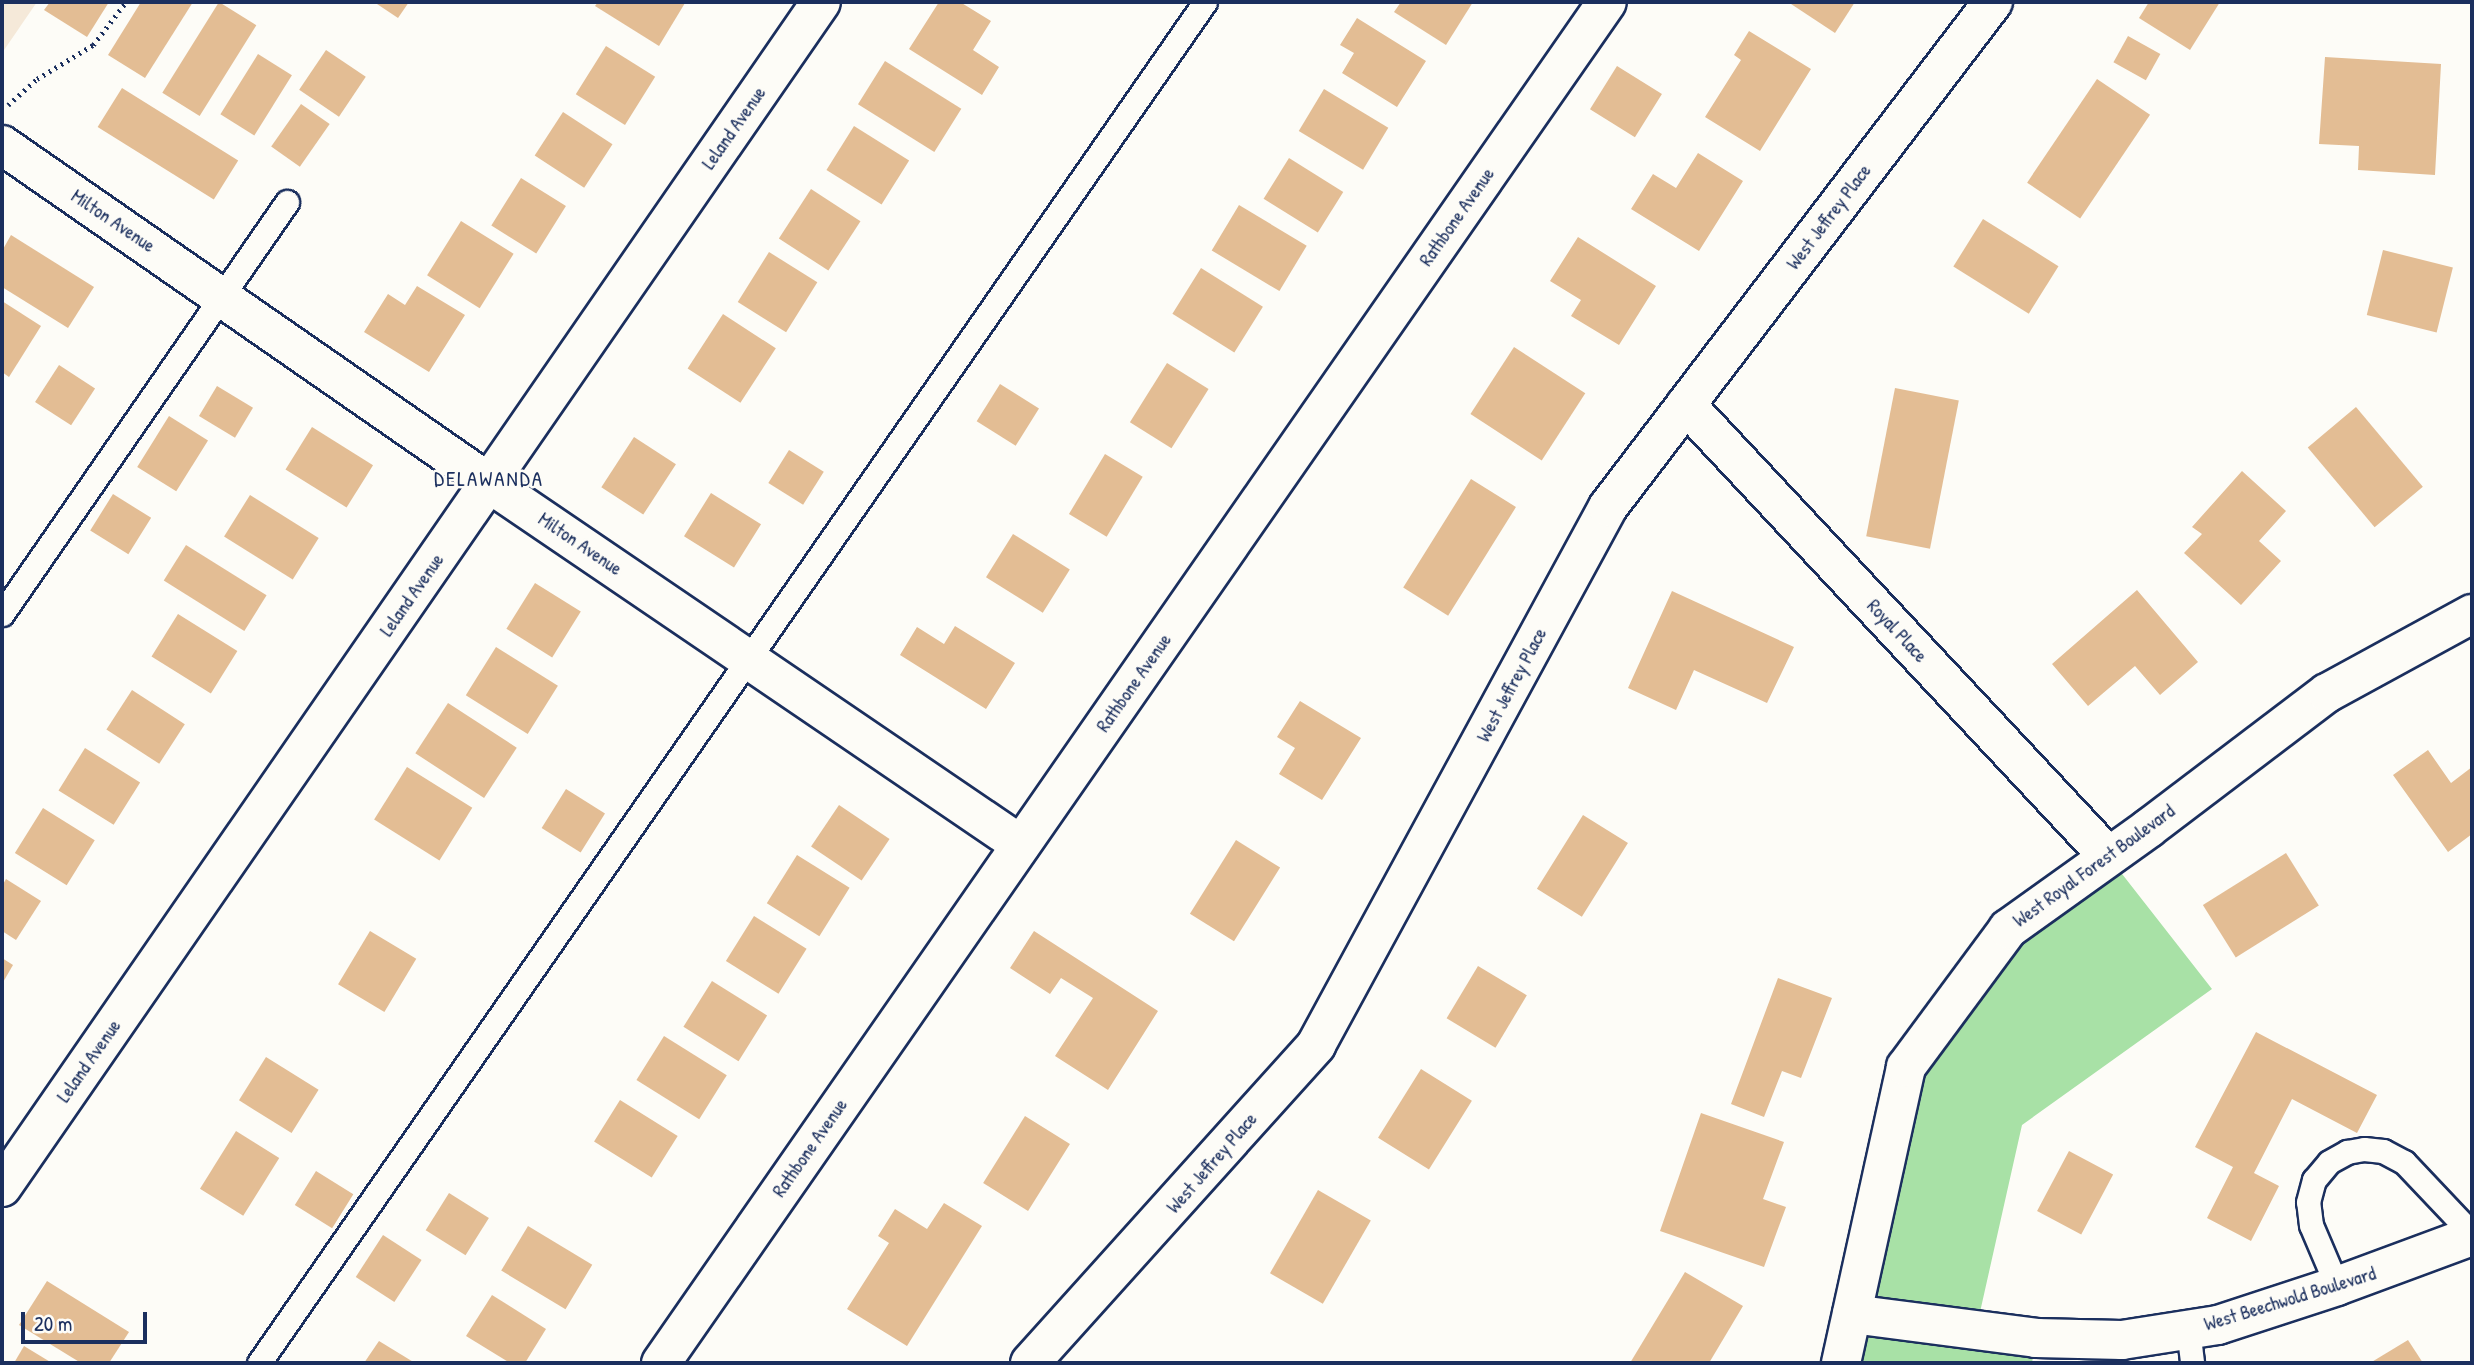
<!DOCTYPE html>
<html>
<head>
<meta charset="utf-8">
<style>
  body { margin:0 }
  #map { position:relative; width:2474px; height:1365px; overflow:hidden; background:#fdfcf7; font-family:"Patrick Hand",sans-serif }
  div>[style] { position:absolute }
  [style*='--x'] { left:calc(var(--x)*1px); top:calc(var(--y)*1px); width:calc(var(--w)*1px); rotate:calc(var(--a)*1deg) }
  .built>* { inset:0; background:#f5e9d9 }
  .green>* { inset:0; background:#a8e1a6 }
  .building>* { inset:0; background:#e3bd94; transform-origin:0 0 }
  .path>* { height:4.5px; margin-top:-2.25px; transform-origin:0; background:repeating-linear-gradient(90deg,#1b2f5e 0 2px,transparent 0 7px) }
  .roads { filter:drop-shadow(2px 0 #1b2f5e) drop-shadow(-2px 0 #1b2f5e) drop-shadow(0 2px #1b2f5e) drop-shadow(0 -2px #1b2f5e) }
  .lane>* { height:23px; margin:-11.5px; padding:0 11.5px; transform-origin:11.5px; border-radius:11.5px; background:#fdfcf7 }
  .street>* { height:38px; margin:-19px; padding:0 19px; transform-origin:19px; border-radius:19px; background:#fdfcf7 }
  span { translate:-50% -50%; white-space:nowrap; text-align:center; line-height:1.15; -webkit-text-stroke:5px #fdfcf7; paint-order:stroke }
  .street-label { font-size:19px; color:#1b2f5e }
  .neighbourhood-label { font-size:21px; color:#1b2f5e; letter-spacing:2px }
  .frame { position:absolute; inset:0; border:4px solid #1b2f5e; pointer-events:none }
  .scale { position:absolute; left:21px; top:1312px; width:126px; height:32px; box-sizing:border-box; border:4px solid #1b2f5e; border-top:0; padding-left:9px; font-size:21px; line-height:24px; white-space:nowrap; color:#1b2f5e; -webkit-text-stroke:5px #fdfcf7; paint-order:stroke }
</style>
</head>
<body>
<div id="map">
  <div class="built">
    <div style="clip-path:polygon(2px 2px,37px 2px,2px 53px)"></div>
  </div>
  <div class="green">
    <div style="clip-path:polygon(2108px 856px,2212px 989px,2022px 1125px,1976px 1330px,2036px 1338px,2032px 1363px,1841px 1363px,1906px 1067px,2008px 929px)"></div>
  </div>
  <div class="building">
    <div style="clip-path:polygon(50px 2px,109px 2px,87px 37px,44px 10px)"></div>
    <div style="clip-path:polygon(141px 2px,193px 2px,145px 78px,108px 55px)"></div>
    <div style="left:219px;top:2px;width:44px;height:107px;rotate:32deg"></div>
    <div style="clip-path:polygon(374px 2px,409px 2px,398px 18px)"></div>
    <div style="clip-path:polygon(598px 2px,684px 2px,685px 3px,659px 46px,595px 6px)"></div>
    <div style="clip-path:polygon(939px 2px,960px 2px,991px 21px,973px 50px,999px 67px,982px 95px,909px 49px)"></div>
    <div style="clip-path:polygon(1401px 2px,1473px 2px,1446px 45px,1394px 12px)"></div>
    <div style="clip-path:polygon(1788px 2px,1855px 2px,1835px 33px)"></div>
    <div style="clip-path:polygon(2149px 2px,2220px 2px,2190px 50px,2139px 18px)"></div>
    <div style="clip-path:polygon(1357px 18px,1426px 61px,1397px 107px,1342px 73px,1354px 53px,1340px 45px)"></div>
    <div style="clip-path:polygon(1749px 31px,1811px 69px,1760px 151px,1705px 117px,1741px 60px,1734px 55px)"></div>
    <div style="left:2128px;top:36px;width:37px;height:30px;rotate:29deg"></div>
    <div style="left:606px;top:46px;width:58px;height:57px;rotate:32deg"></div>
    <div style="left:326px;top:50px;width:48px;height:48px;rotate:34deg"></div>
    <div style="left:258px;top:54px;width:40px;height:71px;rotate:32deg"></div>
    <div style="clip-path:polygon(2325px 57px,2441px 64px,2435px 175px,2358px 170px,2359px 146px,2319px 144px)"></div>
    <div style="left:885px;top:61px;width:90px;height:51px;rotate:32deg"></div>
    <div style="left:1617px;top:66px;width:53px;height:51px;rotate:32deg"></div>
    <div style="left:2097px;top:79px;width:64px;height:125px;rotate:34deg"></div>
    <div style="left:122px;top:88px;width:137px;height:46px;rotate:32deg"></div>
    <div style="left:1324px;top:89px;width:75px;height:49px;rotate:31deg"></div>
    <div style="left:301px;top:104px;width:35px;height:52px;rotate:35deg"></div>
    <div style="left:563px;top:112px;width:59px;height:52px;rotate:33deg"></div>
    <div style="left:854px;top:126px;width:65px;height:52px;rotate:32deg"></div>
    <div style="clip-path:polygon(1698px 153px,1743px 181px,1699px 251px,1631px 209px,1653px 174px,1676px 188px)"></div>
    <div style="left:1289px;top:158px;width:64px;height:48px;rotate:32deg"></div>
    <div style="left:521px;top:178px;width:53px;height:56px;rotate:32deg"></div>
    <div style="left:811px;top:189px;width:59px;height:59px;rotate:33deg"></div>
    <div style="left:1239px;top:205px;width:79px;height:53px;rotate:31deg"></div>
    <div style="left:1983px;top:219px;width:89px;height:56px;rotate:32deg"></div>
    <div style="left:461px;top:221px;width:62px;height:64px;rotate:32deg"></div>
    <div style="clip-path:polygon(11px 235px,94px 287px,68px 328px,2px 287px,2px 251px)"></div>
    <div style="clip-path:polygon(1578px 237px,1656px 286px,1619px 345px,1571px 316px,1581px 300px,1550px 281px)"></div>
    <div style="left:2383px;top:250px;width:72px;height:67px;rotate:14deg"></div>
    <div style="left:769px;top:252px;width:57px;height:59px;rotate:32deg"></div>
    <div style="left:1201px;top:268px;width:73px;height:54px;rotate:32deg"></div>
    <div style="clip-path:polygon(417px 286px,465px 315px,429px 372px,364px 332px,388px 294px,405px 305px)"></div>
    <div style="clip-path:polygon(2px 301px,41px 326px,9px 377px,2px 372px)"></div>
    <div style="left:723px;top:314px;width:63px;height:65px;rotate:33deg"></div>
    <div style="left:1514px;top:347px;width:85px;height:80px;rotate:33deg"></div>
    <div style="left:1167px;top:363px;width:49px;height:70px;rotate:32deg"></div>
    <div style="left:59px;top:365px;width:43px;height:44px;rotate:33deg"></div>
    <div style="left:1000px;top:384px;width:46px;height:44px;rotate:32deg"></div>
    <div style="left:217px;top:386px;width:42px;height:35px;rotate:31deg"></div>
    <div style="left:1895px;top:388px;width:65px;height:151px;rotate:11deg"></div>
    <div style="left:2356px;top:407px;width:104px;height:63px;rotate:50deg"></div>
    <div style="left:169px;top:416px;width:46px;height:60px;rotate:32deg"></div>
    <div style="left:312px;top:427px;width:72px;height:50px;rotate:32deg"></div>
    <div style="left:634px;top:437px;width:50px;height:60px;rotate:33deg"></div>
    <div style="left:789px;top:450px;width:41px;height:39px;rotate:32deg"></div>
    <div style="left:1105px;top:454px;width:44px;height:70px;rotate:31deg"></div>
    <div style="clip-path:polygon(2242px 471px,2286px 511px,2259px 541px,2281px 561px,2241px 605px,2184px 553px,2202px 534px,2192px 527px)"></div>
    <div style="left:1471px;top:479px;width:53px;height:128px;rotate:32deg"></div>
    <div style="left:711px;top:493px;width:59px;height:51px;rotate:32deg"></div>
    <div style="left:113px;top:494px;width:45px;height:43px;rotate:32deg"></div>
    <div style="left:250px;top:495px;width:81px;height:49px;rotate:32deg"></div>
    <div style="left:1013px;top:534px;width:67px;height:51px;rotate:32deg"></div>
    <div style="left:186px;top:545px;width:95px;height:42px;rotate:32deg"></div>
    <div style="left:535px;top:583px;width:54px;height:54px;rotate:32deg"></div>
    <div style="clip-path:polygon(2137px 590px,2198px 662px,2160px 695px,2135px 666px,2088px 706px,2052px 664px)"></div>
    <div style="clip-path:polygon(1672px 591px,1794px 647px,1767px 703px,1694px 670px,1676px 710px,1628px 688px)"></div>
    <div style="left:178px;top:614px;width:70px;height:50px;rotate:32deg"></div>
    <div style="clip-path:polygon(955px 626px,1015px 663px,986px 709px,900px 655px,917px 627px,944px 644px)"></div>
    <div style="left:496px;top:647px;width:73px;height:57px;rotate:32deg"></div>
    <div style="left:132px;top:690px;width:63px;height:47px;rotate:33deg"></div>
    <div style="clip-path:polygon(1300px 701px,1361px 738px,1322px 800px,1279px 774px,1295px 748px,1277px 737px)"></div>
    <div style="left:448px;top:703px;width:82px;height:60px;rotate:33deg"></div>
    <div style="left:85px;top:748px;width:65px;height:50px;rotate:32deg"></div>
    <div style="clip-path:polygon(2428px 750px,2451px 783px,2472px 767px,2472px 834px,2448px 852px,2393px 775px)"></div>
    <div style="left:407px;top:767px;width:77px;height:62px;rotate:32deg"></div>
    <div style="left:566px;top:789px;width:46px;height:46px;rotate:32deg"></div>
    <div style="left:839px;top:805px;width:61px;height:50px;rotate:34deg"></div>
    <div style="left:43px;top:808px;width:61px;height:53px;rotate:32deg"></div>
    <div style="left:1583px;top:815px;width:53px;height:87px;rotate:32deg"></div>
    <div style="left:1236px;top:840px;width:52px;height:87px;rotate:32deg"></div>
    <div style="left:2286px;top:853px;width:62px;height:98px;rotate:58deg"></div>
    <div style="left:797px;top:855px;width:62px;height:57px;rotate:32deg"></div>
    <div style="clip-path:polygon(6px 879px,41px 901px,16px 940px,2px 931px,2px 886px)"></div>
    <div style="left:754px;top:916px;width:62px;height:53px;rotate:32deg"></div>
    <div style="left:370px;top:931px;width:54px;height:62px;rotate:31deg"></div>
    <div style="clip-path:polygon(1034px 931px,1158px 1011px,1108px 1090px,1055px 1056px,1093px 998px,1061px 978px,1050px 994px,1010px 968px)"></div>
    <div style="clip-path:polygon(2px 958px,13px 965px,2px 984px)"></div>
    <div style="left:1478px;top:966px;width:57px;height:61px;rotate:31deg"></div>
    <div style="clip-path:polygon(1778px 978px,1832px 998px,1801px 1078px,1782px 1071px,1764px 1117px,1731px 1104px)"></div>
    <div style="left:712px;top:981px;width:65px;height:54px;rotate:32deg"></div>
    <div style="clip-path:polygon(2256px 1032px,2377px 1095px,2357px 1133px,2292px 1099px,2254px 1173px,2279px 1186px,2251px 1241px,2207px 1218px,2233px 1167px,2195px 1147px)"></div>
    <div style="left:664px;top:1036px;width:74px;height:52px;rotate:32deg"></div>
    <div style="left:266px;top:1057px;width:62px;height:51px;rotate:32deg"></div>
    <div style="left:1421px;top:1069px;width:60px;height:81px;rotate:32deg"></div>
    <div style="left:620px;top:1100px;width:68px;height:49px;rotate:32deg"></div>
    <div style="clip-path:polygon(1701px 1113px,1784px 1142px,1763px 1199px,1786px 1207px,1764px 1267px,1660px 1231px)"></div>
    <div style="left:1025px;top:1116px;width:53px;height:79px;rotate:32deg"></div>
    <div style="left:236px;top:1131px;width:51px;height:68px;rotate:32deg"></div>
    <div style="left:2069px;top:1151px;width:50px;height:68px;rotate:28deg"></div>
    <div style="left:316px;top:1171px;width:44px;height:40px;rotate:32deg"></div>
    <div style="left:1318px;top:1190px;width:61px;height:96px;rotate:30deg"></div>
    <div style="left:449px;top:1193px;width:47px;height:44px;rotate:32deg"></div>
    <div style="clip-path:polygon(944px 1203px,982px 1226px,907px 1346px,847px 1309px,889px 1243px,878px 1236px,895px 1209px,927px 1229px)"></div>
    <div style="left:528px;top:1226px;width:75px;height:52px;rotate:31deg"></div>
    <div style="left:383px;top:1235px;width:46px;height:50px;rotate:33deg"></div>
    <div style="clip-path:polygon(1685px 1272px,1743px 1306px,1709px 1363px,1630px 1363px)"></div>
    <div style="clip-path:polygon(47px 1281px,129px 1332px,109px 1363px,81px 1363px,19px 1325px)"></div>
    <div style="clip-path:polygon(492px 1295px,546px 1329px,525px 1363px,510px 1363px,466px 1336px)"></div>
    <div style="clip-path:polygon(2408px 1340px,2423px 1363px,2370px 1363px)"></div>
    <div style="clip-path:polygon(379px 1341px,415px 1363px,364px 1363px)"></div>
    <div style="clip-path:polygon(24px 1346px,52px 1363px,14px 1363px)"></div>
  </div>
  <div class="path">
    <div style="--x:8;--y:105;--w:39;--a:-42"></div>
    <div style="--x:37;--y:79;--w:66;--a:-31.3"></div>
    <div style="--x:93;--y:45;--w:54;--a:-52.5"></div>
  </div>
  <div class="roads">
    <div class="lane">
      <div style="--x:2;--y:614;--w:501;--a:-55.33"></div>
      <div style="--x:2337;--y:1286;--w:66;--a:-113.1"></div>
      <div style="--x:2311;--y:1225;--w:23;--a:-97"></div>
      <div style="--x:2308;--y:1202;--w:23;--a:-75"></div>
      <div style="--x:2314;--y:1180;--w:23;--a:-50"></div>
      <div style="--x:2329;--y:1162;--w:21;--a:-29"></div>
      <div style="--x:2347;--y:1152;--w:17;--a:-10"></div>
      <div style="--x:2364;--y:1149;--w:19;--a:6"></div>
      <div style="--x:2383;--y:1151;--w:24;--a:28"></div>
      <div style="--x:2404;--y:1162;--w:99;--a:46.6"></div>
      <div style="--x:2188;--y:1329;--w:34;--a:83"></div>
      <div style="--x:259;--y:1363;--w:1657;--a:-55.2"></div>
    </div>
    <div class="street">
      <div style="--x:2;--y:145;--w:593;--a:34.76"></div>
      <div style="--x:489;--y:483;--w:643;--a:34.23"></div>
      <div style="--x:1686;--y:405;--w:618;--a:46.9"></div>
      <div style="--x:2;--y:1187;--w:1440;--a:-55.35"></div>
      <div style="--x:1852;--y:1314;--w:186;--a:7.4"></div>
      <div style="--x:2036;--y:1338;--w:86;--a:1.3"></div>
      <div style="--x:2122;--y:1340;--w:97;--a:-8.9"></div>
      <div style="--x:2218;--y:1325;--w:125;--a:-18.1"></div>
      <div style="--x:2337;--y:1286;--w:144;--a:-20.3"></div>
      <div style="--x:661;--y:1363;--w:1657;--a:-55.2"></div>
      <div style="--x:1030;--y:1363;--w:428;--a:-48"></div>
      <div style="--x:1316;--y:1045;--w:612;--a:-61.51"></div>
      <div style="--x:1608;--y:507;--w:635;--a:-52.68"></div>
      <div style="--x:1841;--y:1363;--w:303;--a:-77.6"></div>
      <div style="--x:1906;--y:1067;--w:172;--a:-53.5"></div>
      <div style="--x:2008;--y:929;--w:173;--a:-35.6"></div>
      <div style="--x:2149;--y:828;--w:223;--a:-37.2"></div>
      <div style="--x:2327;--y:693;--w:165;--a:-28.6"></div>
    </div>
  </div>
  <div class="street-label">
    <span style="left:734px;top:128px;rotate:-55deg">Leland Avenue</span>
    <span style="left:1457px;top:217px;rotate:-55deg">Rathbone Avenue</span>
    <span style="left:1829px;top:217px;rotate:-53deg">West Jeffrey Place</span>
    <span style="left:113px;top:221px;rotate:34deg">Milton Avenue</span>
    <span style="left:580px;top:544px;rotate:34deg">Milton Avenue</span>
    <span style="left:412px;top:595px;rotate:-55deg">Leland Avenue</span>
    <span style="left:1897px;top:631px;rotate:47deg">Royal Place</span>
    <span style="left:1134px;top:683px;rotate:-55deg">Rathbone Avenue</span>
    <span style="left:1512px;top:685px;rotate:-62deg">West Jeffrey Place</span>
    <span style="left:2094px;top:866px;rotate:-36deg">West Royal Forest Boulevard</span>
    <span style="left:89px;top:1061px;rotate:-55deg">Leland Avenue</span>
    <span style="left:810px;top:1148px;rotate:-55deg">Rathbone Avenue</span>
    <span style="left:1212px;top:1163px;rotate:-49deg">West Jeffrey Place</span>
    <span style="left:2290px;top:1299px;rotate:-17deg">West Beechwold Boulevard</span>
  </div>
  <div class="neighbourhood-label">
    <span style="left:489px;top:479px">DELAWANDA</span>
  </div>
  <div class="frame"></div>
  <div class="scale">20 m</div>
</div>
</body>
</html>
